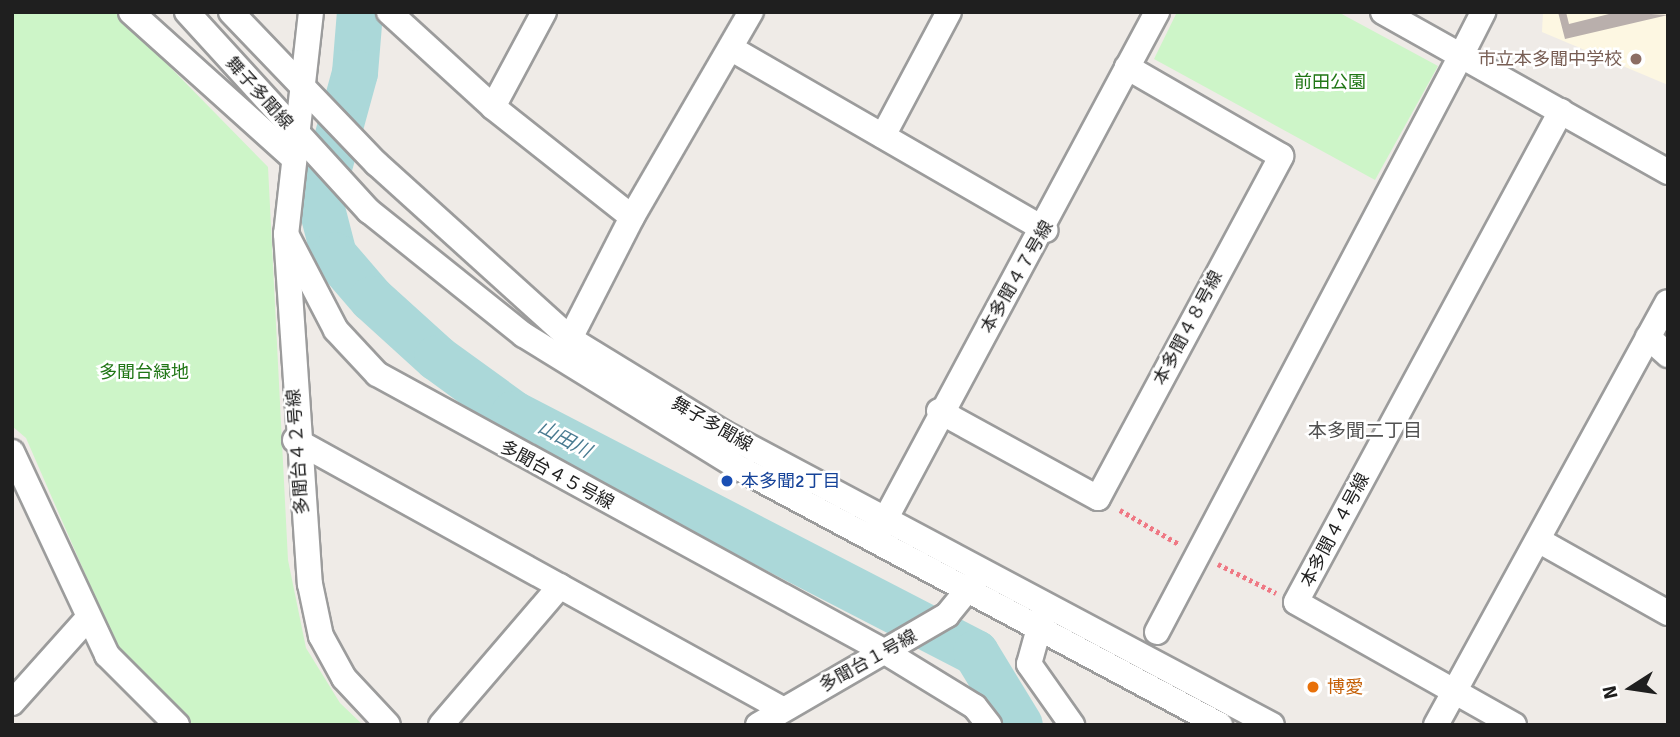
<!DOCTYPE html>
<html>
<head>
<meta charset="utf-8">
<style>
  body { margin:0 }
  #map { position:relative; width:1680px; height:737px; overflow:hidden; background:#efebe7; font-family:Signika,"Noto Sans JP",sans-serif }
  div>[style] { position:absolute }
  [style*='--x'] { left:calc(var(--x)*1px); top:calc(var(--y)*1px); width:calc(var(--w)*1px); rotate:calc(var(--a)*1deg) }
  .education>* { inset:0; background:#fdf7e2 }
  .park>* { inset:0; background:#cdf5c8 }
  .river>* { height:46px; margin:-23px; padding:0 23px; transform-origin:23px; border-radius:23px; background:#abd8d9 }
  .building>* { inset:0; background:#b9afac }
  .path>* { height:4.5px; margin-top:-2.25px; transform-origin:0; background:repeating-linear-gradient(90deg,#ef7884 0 3.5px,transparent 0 7px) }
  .roads { filter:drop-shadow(2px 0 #9c9c9c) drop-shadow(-2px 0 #9c9c9c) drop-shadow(0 2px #9c9c9c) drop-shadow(0 -2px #9c9c9c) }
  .minor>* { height:24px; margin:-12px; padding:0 12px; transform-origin:12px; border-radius:12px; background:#fff }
  .dots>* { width:19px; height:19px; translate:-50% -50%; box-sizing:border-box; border:4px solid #fff; border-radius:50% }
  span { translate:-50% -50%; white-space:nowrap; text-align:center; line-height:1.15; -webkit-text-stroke:5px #fff; paint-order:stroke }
  .education-label { font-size:18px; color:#785e54 }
  .right { translate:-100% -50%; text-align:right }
  .park-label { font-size:18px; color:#207615 }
  .street-label { font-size:18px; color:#1f1f1f }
  .transit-label { font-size:18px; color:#164399 }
  .left { translate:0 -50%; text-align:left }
  .food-label { font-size:18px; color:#c56008 }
  .neighbourhood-label { font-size:19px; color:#525252 }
  .water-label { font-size:19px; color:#497b91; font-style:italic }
  .frame { position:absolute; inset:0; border:14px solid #1f1f1f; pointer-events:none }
  .north { position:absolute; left:1596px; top:653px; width:70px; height:70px; -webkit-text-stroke:5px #fff; paint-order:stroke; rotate:258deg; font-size:19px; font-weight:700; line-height:28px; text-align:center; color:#1f1f1f }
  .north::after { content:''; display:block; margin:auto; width:24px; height:32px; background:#1f1f1f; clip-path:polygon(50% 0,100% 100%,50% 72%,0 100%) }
</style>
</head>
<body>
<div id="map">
  <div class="education">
    <div style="clip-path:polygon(1543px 12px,1668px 12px,1668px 85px,1542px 32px)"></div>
  </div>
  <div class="park">
    <div style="clip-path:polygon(12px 12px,116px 12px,268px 167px,288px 560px,306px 648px,340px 703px,363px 725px,193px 725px,117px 647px,26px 438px,12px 426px)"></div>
    <div style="clip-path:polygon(1177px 12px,1338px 12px,1438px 66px,1375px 180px,1154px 59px)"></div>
  </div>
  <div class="river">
    <div style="--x:360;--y:12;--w:61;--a:94.7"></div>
    <div style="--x:355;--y:73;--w:133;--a:105.3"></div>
    <div style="--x:320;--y:201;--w:56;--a:75.5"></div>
    <div style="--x:334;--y:255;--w:58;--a:49.2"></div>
    <div style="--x:372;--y:299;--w:88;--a:42.2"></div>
    <div style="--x:437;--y:358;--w:95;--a:36"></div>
    <div style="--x:514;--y:414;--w:520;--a:27.35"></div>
    <div style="--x:976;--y:653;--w:84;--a:58.6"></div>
  </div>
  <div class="building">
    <div style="clip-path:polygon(1558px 12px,1566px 12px,1569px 24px,1617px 12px,1668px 15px,1565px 39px)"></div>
  </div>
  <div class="path">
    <div style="--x:1120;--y:510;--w:68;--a:30"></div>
    <div style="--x:1218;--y:564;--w:65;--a:26.6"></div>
  </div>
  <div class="roads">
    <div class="minor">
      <div style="--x:131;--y:12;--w:214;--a:42"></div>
      <div style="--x:187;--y:12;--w:270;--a:47.6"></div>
      <div style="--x:369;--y:211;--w:198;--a:38.7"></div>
      <div style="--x:524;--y:335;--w:257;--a:31.7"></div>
      <div style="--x:743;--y:470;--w:541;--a:28.13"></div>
      <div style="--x:231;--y:12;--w:211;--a:46.2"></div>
      <div style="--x:377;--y:164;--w:263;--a:42.1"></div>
      <div style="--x:572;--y:340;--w:176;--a:31.5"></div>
      <div style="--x:722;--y:432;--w:623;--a:28.05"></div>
      <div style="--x:311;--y:12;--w:223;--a:96.4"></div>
      <div style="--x:286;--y:234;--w:351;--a:86.1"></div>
      <div style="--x:310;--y:584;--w:53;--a:78.1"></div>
      <div style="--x:321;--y:636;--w:48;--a:61.3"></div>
      <div style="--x:344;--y:678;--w:64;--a:46.9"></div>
      <div style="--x:389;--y:12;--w:141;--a:42.4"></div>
      <div style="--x:493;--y:107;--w:177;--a:38.4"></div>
      <div style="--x:1383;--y:12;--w:327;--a:29.3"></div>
      <div style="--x:1467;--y:44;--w:36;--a:-63"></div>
      <div style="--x:732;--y:49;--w:362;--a:30"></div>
      <div style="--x:493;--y:107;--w:108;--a:-61.8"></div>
      <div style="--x:883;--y:136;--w:140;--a:-62"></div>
      <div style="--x:286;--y:234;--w:108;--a:62.5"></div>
      <div style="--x:336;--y:330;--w:60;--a:47"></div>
      <div style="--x:377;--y:374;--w:581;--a:28.68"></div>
      <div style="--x:887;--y:653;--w:103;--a:31.5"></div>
      <div style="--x:975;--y:707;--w:23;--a:52"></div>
      <div style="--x:1648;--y:337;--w:27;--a:42"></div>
      <div style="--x:563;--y:352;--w:152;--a:-62.9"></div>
      <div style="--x:632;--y:217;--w:237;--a:-59.9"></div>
      <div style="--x:939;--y:411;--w:181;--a:28.7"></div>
      <div style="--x:1098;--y:498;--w:388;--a:-61.8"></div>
      <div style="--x:1281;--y:156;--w:178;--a:-150"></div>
      <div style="--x:295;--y:440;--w:556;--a:28.91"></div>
      <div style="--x:12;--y:452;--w:224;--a:64.9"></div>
      <div style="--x:107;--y:655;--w:99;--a:45"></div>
      <div style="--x:879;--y:531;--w:589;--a:-61.82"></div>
      <div style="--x:1538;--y:540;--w:149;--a:29.3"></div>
      <div style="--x:1044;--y:610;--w:56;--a:105.5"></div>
      <div style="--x:1029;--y:664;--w:75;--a:54.8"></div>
      <div style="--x:1157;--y:632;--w:641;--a:-62.2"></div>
      <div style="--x:12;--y:703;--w:113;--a:-48.2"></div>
      <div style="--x:441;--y:725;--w:183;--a:-49.4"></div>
      <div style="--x:758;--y:725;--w:219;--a:-30.2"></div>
      <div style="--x:947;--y:615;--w:49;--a:-50.8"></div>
      <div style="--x:1436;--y:725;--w:482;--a:-61.3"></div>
      <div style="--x:1514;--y:725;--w:250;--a:-150.6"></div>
      <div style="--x:1296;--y:602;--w:558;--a:-61.64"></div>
    </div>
  </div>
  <div class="dots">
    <div style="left:1636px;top:59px;background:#8d6e63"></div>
    <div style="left:727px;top:481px;background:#1a4fb4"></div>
    <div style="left:1313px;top:687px;background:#e8710a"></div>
  </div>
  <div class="education-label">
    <span class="right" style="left:1622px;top:59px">市立本多聞中学校</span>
  </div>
  <div class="park-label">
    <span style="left:1330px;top:82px">前田公園</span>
    <span style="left:144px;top:372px">多聞台緑地</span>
  </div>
  <div class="street-label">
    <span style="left:259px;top:93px;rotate:48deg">舞子多聞線</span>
    <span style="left:1017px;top:277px;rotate:-60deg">本多聞４７号線</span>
    <span style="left:1188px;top:328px;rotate:-62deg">本多聞４８号線</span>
    <span style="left:712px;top:424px;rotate:30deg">舞子多聞線</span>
    <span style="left:298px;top:452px;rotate:-94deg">多聞台４２号線</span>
    <span style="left:557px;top:475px;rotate:28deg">多聞台４５号線</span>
    <span style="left:1335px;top:530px;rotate:-62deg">本多聞４４号線</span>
    <span style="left:868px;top:661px;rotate:-29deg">多聞台１号線</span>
  </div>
  <div class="transit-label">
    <span class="left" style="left:741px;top:481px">本多聞2丁目</span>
  </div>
  <div class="food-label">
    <span class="left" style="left:1327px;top:687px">博愛</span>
  </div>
  <div class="neighbourhood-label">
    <span style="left:1365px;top:432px">本多聞二丁目</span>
  </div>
  <div class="water-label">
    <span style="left:564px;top:440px;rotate:28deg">山田川</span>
  </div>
  <div class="frame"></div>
  <div class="north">N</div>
</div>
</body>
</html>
